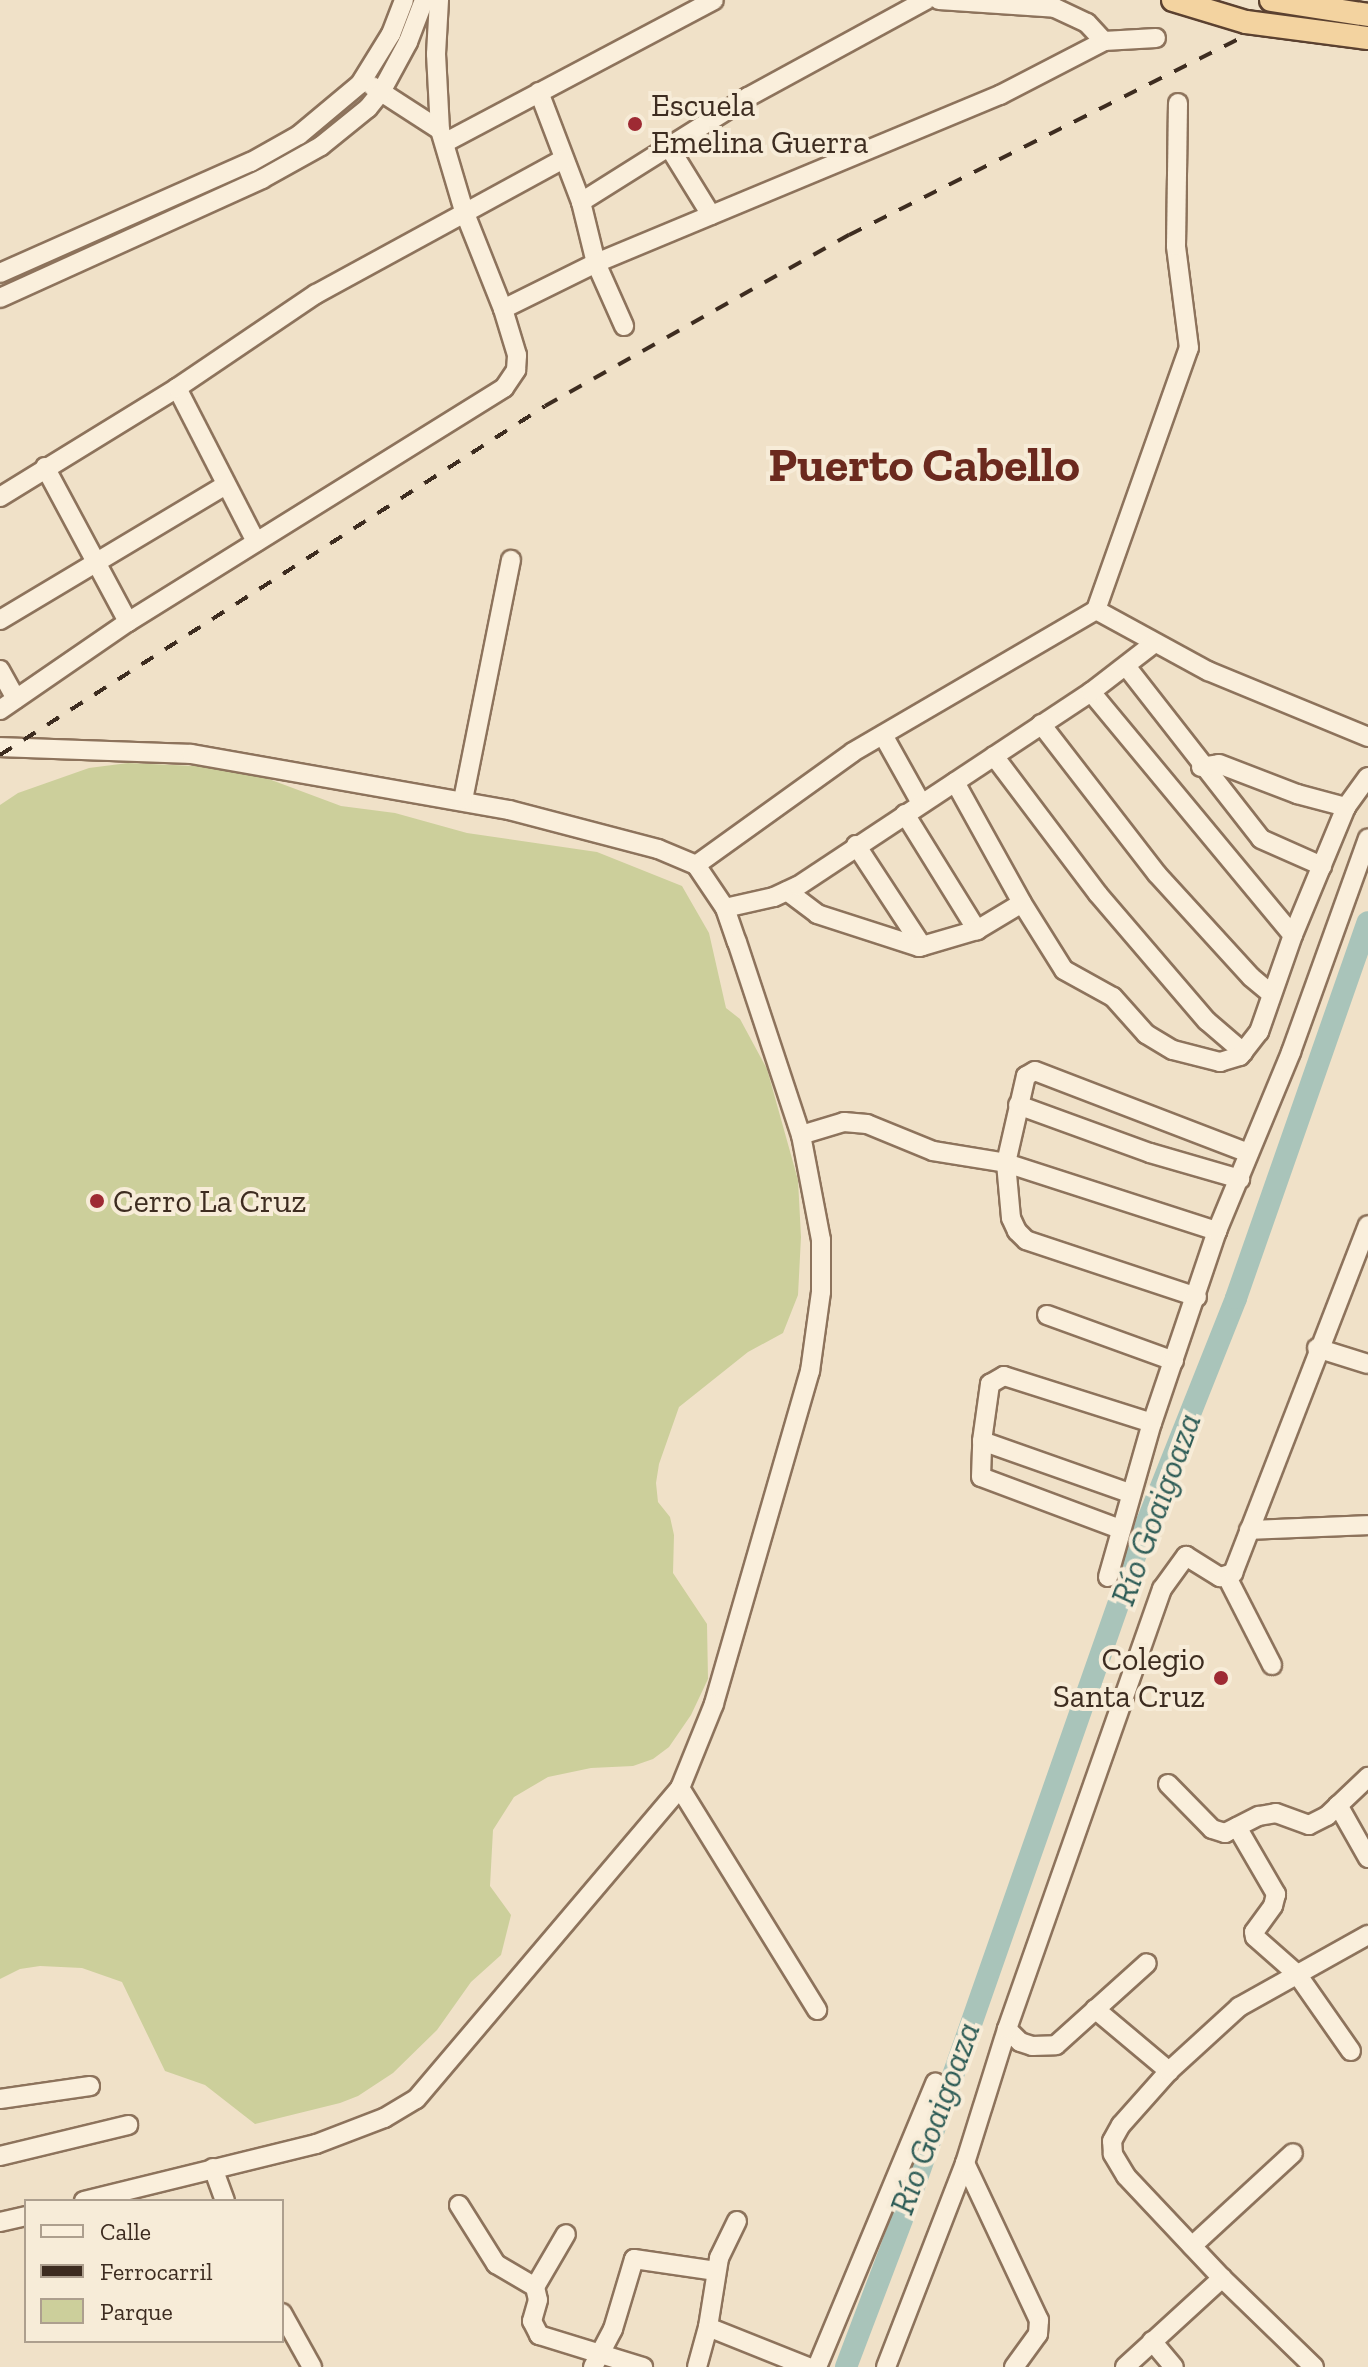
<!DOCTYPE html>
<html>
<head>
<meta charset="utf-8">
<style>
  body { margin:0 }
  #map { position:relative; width:1368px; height:2367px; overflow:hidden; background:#f0e1c8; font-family:"Zilla Slab",serif }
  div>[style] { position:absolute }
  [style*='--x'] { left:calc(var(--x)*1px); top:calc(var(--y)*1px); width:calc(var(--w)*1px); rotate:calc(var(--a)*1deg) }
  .green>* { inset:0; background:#cccf9b }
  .stream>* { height:4px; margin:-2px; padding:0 2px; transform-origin:2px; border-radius:2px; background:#a9c4ba }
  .river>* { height:22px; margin:-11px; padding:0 11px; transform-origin:11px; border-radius:11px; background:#a9c4ba }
  .roads { filter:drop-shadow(2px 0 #8d735c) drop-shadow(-2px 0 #8d735c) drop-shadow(0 2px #8d735c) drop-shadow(0 -2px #8d735c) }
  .minor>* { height:18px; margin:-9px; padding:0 9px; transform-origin:9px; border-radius:9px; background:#faefdc }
  .rail>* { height:4px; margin-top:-2px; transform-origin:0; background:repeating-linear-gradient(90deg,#3d2c20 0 14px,transparent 0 28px) }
  .bridges { filter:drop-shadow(2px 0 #5b4130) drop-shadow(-2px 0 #5b4130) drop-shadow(0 2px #5b4130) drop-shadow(0 -2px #5b4130) }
  .major-bridge>* { height:22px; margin:-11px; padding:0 11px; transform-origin:11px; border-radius:11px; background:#f3d3a0 }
  .dots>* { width:22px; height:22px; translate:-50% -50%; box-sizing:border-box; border:4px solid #f7ecd8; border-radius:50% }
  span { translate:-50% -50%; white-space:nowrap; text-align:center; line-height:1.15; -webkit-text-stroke:8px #f7ecd8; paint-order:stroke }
  .poi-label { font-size:32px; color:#3d2c20 }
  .left { translate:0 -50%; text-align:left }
  .right { translate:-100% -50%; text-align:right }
  .water-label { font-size:34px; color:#2f5d57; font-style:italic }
  .town-label { font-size:48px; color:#6b291e; font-weight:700 }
  .legend { position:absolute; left:24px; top:2199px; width:260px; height:144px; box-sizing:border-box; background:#f7ecd8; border:2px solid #ad9f8e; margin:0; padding:10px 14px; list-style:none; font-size:24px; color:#3d2c20 }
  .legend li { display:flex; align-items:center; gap:16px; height:40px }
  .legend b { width:40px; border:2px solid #ad9f8e }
</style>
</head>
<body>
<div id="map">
  <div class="green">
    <div style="clip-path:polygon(128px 763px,239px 768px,341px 806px,395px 813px,467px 833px,597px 852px,682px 886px,709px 933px,726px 1008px,740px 1019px,767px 1069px,798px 1180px,801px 1237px,798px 1295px,783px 1333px,748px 1352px,679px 1407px,659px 1464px,656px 1483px,658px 1502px,670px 1517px,674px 1535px,673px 1573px,707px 1624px,708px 1679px,691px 1715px,669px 1747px,653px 1759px,633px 1766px,591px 1768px,548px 1777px,514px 1797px,493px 1830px,490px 1886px,511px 1915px,501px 1955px,471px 1982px,437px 2030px,393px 2073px,358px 2096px,340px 2103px,255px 2124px,205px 2085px,165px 2071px,122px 1982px,82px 1968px,40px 1966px,20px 1969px,0 1979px,0 805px,18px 793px,89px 768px)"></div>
  </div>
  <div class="stream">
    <div style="--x:1367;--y:924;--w:1;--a:45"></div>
  </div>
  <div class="river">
    <div style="--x:846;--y:2367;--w:178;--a:-69.2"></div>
    <div style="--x:909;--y:2201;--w:720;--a:-70.68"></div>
    <div style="--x:1147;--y:1522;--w:241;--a:-68.3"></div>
    <div style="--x:1236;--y:1298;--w:398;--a:-70.7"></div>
  </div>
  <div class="roads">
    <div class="minor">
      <div style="--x:939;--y:0;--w:116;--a:3.9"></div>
      <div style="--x:1055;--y:8;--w:35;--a:25"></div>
      <div style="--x:1087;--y:23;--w:25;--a:47"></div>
      <div style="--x:372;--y:86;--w:81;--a:32.9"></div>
      <div style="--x:539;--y:92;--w:118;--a:69.1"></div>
      <div style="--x:581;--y:202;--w:63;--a:76.2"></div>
      <div style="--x:596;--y:263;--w:69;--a:66"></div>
      <div style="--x:446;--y:142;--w:303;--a:-27.9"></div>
      <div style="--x:669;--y:147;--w:80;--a:58.3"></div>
      <div style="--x:581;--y:202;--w:197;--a:-32.2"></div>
      <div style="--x:748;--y:97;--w:203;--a:-28.6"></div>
      <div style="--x:0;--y:273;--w:274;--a:-23.9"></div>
      <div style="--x:251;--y:162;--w:55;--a:-29.4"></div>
      <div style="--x:299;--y:135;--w:80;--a:-39.9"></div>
      <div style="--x:360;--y:84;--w:59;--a:-58.2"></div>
      <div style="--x:391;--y:34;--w:36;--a:-69"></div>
      <div style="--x:0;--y:298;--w:288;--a:-24.4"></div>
      <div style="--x:262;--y:179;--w:68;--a:-29.2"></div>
      <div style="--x:321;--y:146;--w:60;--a:-39"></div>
      <div style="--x:368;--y:108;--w:21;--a:-51"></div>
      <div style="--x:381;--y:92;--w:57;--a:-61.6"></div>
      <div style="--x:408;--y:42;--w:45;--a:-69.1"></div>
      <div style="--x:503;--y:309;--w:104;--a:-26.3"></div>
      <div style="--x:596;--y:263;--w:438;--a:-22.6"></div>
      <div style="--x:1000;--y:95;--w:117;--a:-27.4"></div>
      <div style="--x:1104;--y:41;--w:52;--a:-3.3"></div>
      <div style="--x:177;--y:388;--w:173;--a:62.8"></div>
      <div style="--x:45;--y:467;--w:176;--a:61.8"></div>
      <div style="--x:0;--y:497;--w:208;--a:-31.6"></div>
      <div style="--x:177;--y:388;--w:168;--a:-34.1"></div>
      <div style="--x:316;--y:294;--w:282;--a:-28.6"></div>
      <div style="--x:1096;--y:610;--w:128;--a:28.6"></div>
      <div style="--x:1208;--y:671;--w:173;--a:22.4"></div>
      <div style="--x:0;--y:620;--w:263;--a:-30.9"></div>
      <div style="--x:1126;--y:666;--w:219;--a:52"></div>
      <div style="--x:1261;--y:839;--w:67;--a:23.9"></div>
      <div style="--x:0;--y:670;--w:33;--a:61"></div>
      <div style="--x:1091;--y:692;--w:316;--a:50.3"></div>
      <div style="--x:0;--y:710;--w:155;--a:-34.5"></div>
      <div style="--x:128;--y:622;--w:443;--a:-31.9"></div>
      <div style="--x:504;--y:388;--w:22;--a:-56"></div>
      <div style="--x:516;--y:370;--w:15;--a:-86"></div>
      <div style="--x:517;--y:355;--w:48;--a:-106.9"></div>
      <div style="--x:503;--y:309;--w:105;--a:-111.7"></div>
      <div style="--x:464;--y:211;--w:84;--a:-106.5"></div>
      <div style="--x:440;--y:130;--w:76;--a:-93"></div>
      <div style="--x:436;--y:54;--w:54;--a:-86.8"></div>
      <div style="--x:1041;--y:724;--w:190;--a:52.3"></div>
      <div style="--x:1157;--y:874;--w:139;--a:47.6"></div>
      <div style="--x:1251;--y:977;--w:26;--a:40"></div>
      <div style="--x:883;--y:735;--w:78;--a:60.8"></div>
      <div style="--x:0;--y:747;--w:191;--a:2.1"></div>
      <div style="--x:191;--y:754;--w:323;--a:10"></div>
      <div style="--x:509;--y:810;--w:154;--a:14.7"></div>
      <div style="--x:658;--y:849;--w:41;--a:22.8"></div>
      <div style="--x:696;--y:865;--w:52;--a:56"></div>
      <div style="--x:725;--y:908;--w:36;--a:71"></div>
      <div style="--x:737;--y:942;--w:203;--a:71.7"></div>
      <div style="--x:801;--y:1135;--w:107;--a:79.2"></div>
      <div style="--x:821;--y:1240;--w:52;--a:90"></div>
      <div style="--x:821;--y:1292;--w:80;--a:97.9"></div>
      <div style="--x:810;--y:1371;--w:347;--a:106.1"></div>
      <div style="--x:714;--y:1704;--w:91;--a:112"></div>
      <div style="--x:680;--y:1788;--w:408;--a:130.3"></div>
      <div style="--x:416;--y:2099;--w:37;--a:149"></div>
      <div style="--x:384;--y:2118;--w:73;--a:159.1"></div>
      <div style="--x:316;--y:2144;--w:239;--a:166.2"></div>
      <div style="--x:994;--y:756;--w:173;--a:53"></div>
      <div style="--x:1098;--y:894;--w:167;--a:49.4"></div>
      <div style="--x:1207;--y:1021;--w:48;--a:40.7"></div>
      <div style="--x:1201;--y:767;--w:18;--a:-9"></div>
      <div style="--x:1219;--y:764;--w:84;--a:21"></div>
      <div style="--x:1297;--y:794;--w:51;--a:14.9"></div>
      <div style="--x:955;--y:782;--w:138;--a:61"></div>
      <div style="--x:1022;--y:903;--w:79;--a:57.9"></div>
      <div style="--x:1064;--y:970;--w:56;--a:28.9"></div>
      <div style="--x:1113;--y:997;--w:50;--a:48.3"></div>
      <div style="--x:1146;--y:1034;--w:31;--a:31"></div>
      <div style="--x:1173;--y:1050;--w:49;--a:14.3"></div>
      <div style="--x:1220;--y:1062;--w:21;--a:-17"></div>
      <div style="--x:1240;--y:1056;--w:31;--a:-52"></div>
      <div style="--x:1259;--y:1032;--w:103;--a:-70.7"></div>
      <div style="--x:1293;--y:935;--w:139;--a:-67.5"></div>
      <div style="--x:1346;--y:807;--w:37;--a:-54"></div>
      <div style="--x:463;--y:800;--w:245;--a:-78.7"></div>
      <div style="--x:905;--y:814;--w:137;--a:58.2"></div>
      <div style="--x:856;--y:845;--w:121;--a:56.8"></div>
      <div style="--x:696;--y:865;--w:193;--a:-35.7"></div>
      <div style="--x:853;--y:752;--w:281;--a:-30.3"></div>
      <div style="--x:1096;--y:610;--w:278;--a:-70.5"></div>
      <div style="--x:1189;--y:348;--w:103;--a:-97.3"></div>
      <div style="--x:1176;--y:246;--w:143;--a:-89.2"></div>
      <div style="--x:787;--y:891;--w:38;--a:37"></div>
      <div style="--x:817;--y:914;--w:107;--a:17.9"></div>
      <div style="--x:919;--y:947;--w:60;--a:-16.3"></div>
      <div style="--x:977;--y:930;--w:52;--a:-31"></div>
      <div style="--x:725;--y:908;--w:50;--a:-12.7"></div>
      <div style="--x:774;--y:897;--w:26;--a:-25"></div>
      <div style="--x:798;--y:886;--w:351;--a:-33.5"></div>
      <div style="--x:1091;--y:692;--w:78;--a:-37.7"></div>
      <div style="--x:1018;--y:1105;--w:140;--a:20"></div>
      <div style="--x:1150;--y:1153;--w:94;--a:16.1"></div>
      <div style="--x:801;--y:1135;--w:45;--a:-16.8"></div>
      <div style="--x:844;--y:1122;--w:23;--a:5"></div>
      <div style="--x:867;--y:1124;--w:71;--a:22.2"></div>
      <div style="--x:933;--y:1151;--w:74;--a:9.3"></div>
      <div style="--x:1006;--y:1163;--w:222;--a:17.9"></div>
      <div style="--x:1197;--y:1297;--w:180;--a:-161.6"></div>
      <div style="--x:1026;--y:1240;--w:13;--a:-135"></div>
      <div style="--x:1017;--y:1231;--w:14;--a:-115"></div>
      <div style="--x:1011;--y:1218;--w:55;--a:-95.2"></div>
      <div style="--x:1006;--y:1163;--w:89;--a:-77.1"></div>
      <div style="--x:1026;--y:1076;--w:10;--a:-29"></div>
      <div style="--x:1035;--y:1071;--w:229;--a:21"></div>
      <div style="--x:1047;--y:1315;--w:135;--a:19.9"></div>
      <div style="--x:1317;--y:1348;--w:53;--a:17.4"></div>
      <div style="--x:982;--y:1441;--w:157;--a:19.4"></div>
      <div style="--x:1120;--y:1529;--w:148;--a:-159.5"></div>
      <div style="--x:981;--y:1477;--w:36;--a:-88"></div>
      <div style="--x:982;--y:1441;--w:58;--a:-82"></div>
      <div style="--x:990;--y:1384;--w:16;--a:-30"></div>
      <div style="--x:1004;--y:1376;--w:155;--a:17.6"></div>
      <div style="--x:1249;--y:1530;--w:119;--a:-2.4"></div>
      <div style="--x:1108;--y:1577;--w:160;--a:-74.1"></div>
      <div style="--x:1152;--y:1423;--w:203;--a:-71.3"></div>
      <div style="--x:1217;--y:1231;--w:194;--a:-67.5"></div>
      <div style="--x:1291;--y:1052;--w:227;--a:-70.2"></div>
      <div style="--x:1227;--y:1577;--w:99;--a:62.9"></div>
      <div style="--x:1168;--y:1784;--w:63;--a:45.6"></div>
      <div style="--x:1212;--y:1829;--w:14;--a:17"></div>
      <div style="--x:1225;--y:1833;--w:38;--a:-27"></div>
      <div style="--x:1259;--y:1816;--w:17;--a:-10"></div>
      <div style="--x:1276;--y:1813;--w:35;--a:20"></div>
      <div style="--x:1309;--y:1825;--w:20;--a:-27"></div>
      <div style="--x:1327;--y:1816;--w:57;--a:-43.6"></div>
      <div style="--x:680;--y:1788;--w:261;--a:58.3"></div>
      <div style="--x:1338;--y:1805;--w:61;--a:60.5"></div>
      <div style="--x:1237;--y:1827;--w:78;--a:59.8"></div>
      <div style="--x:1276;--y:1894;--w:12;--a:104"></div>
      <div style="--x:1273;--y:1906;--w:32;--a:126"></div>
      <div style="--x:1254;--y:1932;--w:5;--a:79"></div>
      <div style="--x:1255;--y:1937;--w:56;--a:41.4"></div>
      <div style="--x:1297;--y:1974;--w:94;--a:55"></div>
      <div style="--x:1095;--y:2009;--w:97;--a:40"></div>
      <div style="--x:1007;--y:2029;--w:18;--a:45"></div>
      <div style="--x:1020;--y:2042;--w:13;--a:18"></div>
      <div style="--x:1032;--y:2046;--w:24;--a:-2"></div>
      <div style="--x:1056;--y:2045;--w:122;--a:-42"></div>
      <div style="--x:0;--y:2099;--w:91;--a:-8.2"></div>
      <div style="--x:0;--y:2156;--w:132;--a:-13.6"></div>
      <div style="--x:965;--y:2163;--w:174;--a:64.8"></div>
      <div style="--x:1039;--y:2320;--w:14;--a:94"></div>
      <div style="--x:1038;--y:2334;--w:41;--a:126"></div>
      <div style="--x:213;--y:2168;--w:35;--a:70"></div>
      <div style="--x:459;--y:2205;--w:70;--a:57.9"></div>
      <div style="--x:496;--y:2264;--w:45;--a:30.5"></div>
      <div style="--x:535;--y:2287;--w:13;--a:77"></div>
      <div style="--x:538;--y:2300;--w:22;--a:106"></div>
      <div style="--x:532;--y:2321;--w:16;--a:63"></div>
      <div style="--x:539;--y:2335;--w:109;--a:17.1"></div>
      <div style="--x:0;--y:2222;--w:27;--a:-13"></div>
      <div style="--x:1192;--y:2246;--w:137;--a:-42.6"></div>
      <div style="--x:535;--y:2287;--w:61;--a:-59.7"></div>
      <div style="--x:282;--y:2313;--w:62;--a:60.9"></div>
      <div style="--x:708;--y:2327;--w:108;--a:21.8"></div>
      <div style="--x:1152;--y:2341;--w:34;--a:50"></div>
      <div style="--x:593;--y:2367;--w:43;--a:-62.2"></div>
      <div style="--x:613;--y:2329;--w:73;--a:-73.3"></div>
      <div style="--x:634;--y:2259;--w:83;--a:8.3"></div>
      <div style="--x:697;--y:2367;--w:41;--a:-74.6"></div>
      <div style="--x:708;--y:2327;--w:70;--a:-80.9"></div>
      <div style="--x:719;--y:2258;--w:41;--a:-64.1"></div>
      <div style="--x:817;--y:2367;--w:308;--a:-67.4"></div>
      <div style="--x:886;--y:2367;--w:219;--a:-68.8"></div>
      <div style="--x:965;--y:2163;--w:140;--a:-72.6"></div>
      <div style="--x:1007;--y:2029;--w:467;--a:-70.6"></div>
      <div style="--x:1162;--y:1589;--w:41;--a:-54"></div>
      <div style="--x:1186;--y:1556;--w:40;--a:32"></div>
      <div style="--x:1220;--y:1577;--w:14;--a:-17"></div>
      <div style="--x:1233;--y:1573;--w:373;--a:-68.8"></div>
      <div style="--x:1125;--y:2367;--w:132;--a:-42.5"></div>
      <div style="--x:1314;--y:2367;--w:128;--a:-135.9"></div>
      <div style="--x:1222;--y:2278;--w:140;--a:-133.3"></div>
      <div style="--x:1126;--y:2176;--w:26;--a:-121"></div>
      <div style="--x:1113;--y:2154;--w:13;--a:-94"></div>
      <div style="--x:1112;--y:2141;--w:18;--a:-61"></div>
      <div style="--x:1121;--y:2125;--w:72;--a:-48.4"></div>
      <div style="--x:1169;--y:2071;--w:95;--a:-42.4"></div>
      <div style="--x:1239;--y:2007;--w:148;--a:-29.2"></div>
    </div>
  </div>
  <div class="rail">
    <div style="--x:0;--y:755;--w:647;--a:-32.63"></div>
    <div style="--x:545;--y:406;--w:349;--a:-29.4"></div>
    <div style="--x:849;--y:235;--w:523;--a:-26.71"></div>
  </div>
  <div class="bridges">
    <div class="major-bridge">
      <div style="--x:1173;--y:0;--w:76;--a:16.8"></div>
      <div style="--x:1246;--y:22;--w:123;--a:7.5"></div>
      <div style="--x:1271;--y:0;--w:98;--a:8.8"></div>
    </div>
  </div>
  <div class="dots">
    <div style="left:635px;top:124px;background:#9e2a33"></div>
    <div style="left:97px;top:1201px;background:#9e2a33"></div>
    <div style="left:1221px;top:1678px;background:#9e2a33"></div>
  </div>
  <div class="poi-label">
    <span class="left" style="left:651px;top:124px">Escuela<br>Emelina Guerra</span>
    <span class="left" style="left:113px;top:1201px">Cerro La Cruz</span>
    <span class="right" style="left:1205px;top:1678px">Colegio<br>Santa Cruz</span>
  </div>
  <div class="water-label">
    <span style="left:1156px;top:1509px;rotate:-70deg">Río Goaigoaza</span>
    <span style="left:935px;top:2118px;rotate:-70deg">Río Goaigoaza</span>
  </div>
  <div class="town-label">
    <span style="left:924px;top:465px">Puerto Cabello</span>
  </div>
  <ul class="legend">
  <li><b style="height:10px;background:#faefdc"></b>Calle</li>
  <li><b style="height:10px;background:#3d2c20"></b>Ferrocarril</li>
  <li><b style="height:22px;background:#cccf9b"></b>Parque</li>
  </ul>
</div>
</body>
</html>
